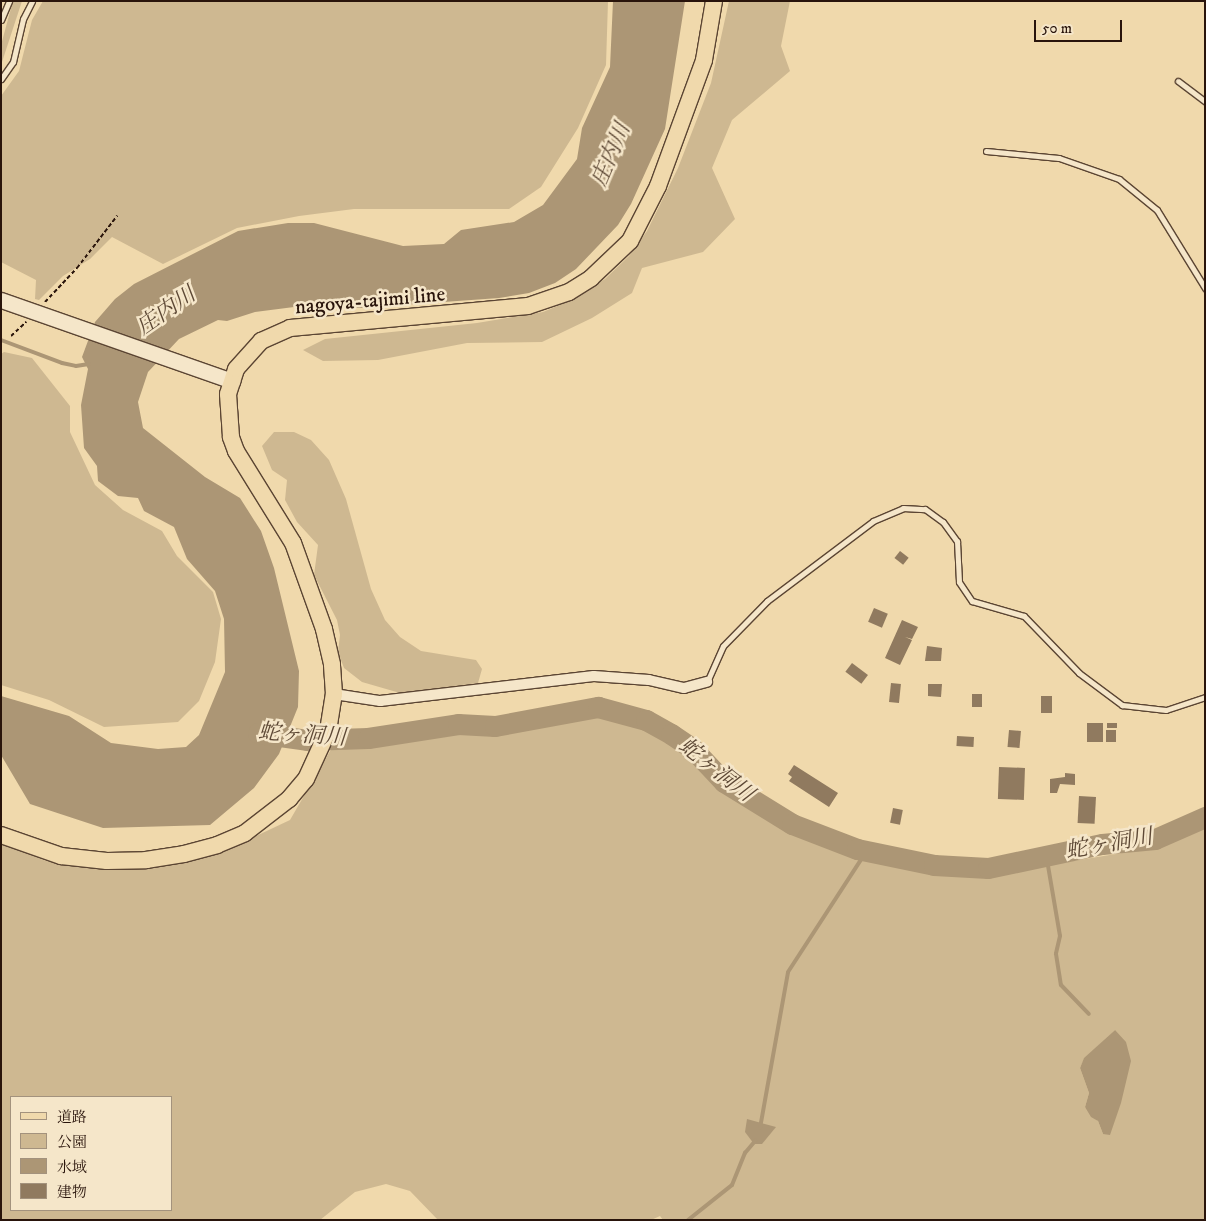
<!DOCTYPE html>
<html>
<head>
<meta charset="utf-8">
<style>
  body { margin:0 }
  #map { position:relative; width:1206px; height:1221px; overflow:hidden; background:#f0d9ac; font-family:"IM FELL DW Pica","Noto Serif JP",serif }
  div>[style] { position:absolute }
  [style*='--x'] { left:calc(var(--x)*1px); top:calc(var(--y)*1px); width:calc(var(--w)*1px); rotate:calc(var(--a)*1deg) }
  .green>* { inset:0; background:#ceb891 }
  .water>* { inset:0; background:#ac9675 }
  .stream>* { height:4px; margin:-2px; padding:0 2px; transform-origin:2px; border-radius:2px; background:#ac9675 }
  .river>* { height:21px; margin:-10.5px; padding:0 10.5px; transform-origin:10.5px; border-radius:10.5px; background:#ac9675 }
  .building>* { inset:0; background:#907a5f; transform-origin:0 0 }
  .path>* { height:2px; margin-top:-1px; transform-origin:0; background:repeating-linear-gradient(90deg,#29140b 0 4px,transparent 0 6.5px) }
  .roads { filter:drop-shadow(1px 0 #5b4533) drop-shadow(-1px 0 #5b4533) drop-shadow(0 1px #5b4533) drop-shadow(0 -1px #5b4533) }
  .lane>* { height:5px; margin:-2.5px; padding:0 2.5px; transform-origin:2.5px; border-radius:2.5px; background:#f5e6c9 }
  .street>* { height:10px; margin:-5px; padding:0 5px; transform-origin:5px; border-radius:5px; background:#f5e6c9 }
  .secondary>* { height:15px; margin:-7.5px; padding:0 7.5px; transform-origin:7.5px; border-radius:7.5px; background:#f5e6c9 }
  .primary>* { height:16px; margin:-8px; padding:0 8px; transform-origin:8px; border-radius:8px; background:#f0d9ac }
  span { translate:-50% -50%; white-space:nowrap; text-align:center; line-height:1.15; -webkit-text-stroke:5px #f5e6c9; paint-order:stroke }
  .street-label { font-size:21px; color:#29140b }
  .water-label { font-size:22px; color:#5d4835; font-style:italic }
  .frame { position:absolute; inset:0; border:2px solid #29140b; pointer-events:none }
  .legend { position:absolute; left:10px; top:1096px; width:162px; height:115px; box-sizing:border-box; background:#f5e6c9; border:1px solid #a3927d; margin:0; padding:6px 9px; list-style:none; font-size:15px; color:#29140b }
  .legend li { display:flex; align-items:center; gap:10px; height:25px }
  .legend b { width:25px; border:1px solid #a3927d }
  .scale { position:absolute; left:1034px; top:20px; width:88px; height:22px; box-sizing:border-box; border:2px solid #29140b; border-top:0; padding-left:6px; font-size:15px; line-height:18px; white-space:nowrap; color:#29140b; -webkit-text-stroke:4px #f5e6c9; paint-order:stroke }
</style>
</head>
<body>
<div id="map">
  <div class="green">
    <div style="clip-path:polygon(13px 1px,22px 1px,2px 62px,1px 45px)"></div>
    <div style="clip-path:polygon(43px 1px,608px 1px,606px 65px,578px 128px,541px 187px,509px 209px,354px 209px,299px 216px,237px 228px,163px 264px,112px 237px,90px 259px,63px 276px,39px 300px,35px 299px,36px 280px,1px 262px,1px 96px,19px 71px,32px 20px)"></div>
    <div style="clip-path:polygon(729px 1px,790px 1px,781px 46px,790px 71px,732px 120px,712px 168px,735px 219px,703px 252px,642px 268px,632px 293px,592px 318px,542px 342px,467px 343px,378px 360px,323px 361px,303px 350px,325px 339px,477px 323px,543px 312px,574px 299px,605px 279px,629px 256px,647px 231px,678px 168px,711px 83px)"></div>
    <div style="clip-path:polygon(4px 352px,32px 358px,70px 406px,70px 432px,95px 485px,123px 510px,162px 531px,177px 556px,213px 592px,221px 619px,215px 662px,199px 701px,178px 722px,104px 727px,49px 700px,1px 685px,1px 354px)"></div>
    <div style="clip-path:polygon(274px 432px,294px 432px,311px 440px,329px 460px,346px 499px,371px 589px,385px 620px,400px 637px,421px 651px,476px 660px,482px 669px,478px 683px,400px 693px,362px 682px,344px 668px,338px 652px,340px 635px,337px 620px,314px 575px,318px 545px,297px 522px,285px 500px,287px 480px,272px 470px,262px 446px)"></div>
    <div style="clip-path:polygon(evenodd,594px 714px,631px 723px,671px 741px,729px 796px,810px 838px,891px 866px,981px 876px,1159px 847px,1205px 821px,1205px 1220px,663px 1220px,660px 1216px,651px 1220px,438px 1220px,410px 1191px,386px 1184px,355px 1192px,320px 1220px,1px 1220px,1px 843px,46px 861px,104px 869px,178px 864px,235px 846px,290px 820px,333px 746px,448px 733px,514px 732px,594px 714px,1115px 1030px,1103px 1134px,1098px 1121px,1085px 1107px,1089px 1093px,1080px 1068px,1084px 1059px,1115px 1030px,594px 714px,11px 1097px,171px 1097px,171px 1210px,11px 1210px,11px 1097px)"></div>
  </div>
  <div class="water">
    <div style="clip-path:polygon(613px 1px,685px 1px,665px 129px,631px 204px,618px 225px,576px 269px,555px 283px,529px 293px,499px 298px,360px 308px,294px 307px,255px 312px,227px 321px,218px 320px,179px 339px,148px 372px,138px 402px,143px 428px,205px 477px,240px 498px,261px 531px,274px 568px,299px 671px,298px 707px,279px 754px,254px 788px,210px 825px,103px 828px,30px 804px,1px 755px,1px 696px,69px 716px,111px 743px,158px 749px,186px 747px,199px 735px,225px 672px,224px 619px,215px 591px,187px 559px,174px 527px,144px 511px,138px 498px,118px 496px,98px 481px,97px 466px,84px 448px,81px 405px,88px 369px,82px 357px,95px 322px,115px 299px,134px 284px,238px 231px,288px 223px,314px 223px,403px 246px,444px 244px,461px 230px,514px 222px,543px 205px,577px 159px,582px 128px,610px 67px)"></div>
    <div style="clip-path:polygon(1115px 1030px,1126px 1042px,1131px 1061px,1121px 1103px,1110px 1135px,1103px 1134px,1098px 1121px,1091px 1117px,1085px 1107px,1089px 1093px,1080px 1068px,1084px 1058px)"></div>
    <div style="clip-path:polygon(747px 1119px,776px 1127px,762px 1144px,754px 1144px,745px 1132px)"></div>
  </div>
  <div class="stream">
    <div style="--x:1;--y:340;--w:65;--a:20.7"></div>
    <div style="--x:62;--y:363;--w:14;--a:12"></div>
    <div style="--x:76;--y:366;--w:13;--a:-9"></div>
    <div style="--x:1046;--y:854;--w:83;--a:80.3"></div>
    <div style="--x:1060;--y:936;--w:18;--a:103"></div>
    <div style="--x:1056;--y:954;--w:31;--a:81"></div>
    <div style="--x:1061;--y:985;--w:40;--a:46"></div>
    <div style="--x:760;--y:1128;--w:158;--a:-79.8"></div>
    <div style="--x:788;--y:972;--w:143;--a:-57"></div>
    <div style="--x:688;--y:1220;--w:56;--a:-38.5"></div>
    <div style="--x:732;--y:1185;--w:35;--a:-68"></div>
    <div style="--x:745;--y:1153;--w:16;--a:-50"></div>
  </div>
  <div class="river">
    <div style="--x:258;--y:733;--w:49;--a:8.1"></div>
    <div style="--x:307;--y:740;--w:61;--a:-1.9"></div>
    <div style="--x:368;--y:738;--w:91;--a:-8.8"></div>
    <div style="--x:458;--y:724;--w:37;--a:3"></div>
    <div style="--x:495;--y:726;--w:105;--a:-10.5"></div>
    <div style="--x:598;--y:707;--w:50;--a:15.2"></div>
    <div style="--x:646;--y:720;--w:29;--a:29"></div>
    <div style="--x:671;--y:734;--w:25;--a:34"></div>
    <div style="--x:692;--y:748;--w:47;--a:46.7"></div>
    <div style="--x:724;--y:782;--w:80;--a:31.7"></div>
    <div style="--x:792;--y:824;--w:70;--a:21"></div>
    <div style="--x:857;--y:849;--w:79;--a:11.7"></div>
    <div style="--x:934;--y:865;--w:54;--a:3.2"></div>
    <div style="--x:988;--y:868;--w:116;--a:-11.9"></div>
    <div style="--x:1102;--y:844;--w:53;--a:-5.4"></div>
    <div style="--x:1155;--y:839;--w:55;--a:-23.7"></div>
  </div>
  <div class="building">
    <div style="left:900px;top:551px;width:11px;height:9px;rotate:38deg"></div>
    <div style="left:874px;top:608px;width:15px;height:15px;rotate:23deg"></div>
    <div style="clip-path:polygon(902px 620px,918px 627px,912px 639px,905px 637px,912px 640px,900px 665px,885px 658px)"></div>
    <div style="clip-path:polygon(927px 646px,942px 648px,941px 661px,925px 661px)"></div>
    <div style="left:852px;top:663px;width:20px;height:11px;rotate:37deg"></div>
    <div style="left:891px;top:683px;width:10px;height:19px;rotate:6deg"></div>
    <div style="clip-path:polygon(928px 684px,942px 684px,941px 697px,928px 696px)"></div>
    <div style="left:972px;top:694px;width:10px;height:13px"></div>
    <div style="left:1041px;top:696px;width:11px;height:17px"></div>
    <div style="left:1087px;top:723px;width:16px;height:19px"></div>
    <div style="left:1107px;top:723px;width:10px;height:5px"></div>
    <div style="left:1009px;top:730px;width:12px;height:17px;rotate:5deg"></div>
    <div style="left:1106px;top:730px;width:10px;height:12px"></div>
    <div style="left:957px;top:736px;width:17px;height:10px;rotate:3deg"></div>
    <div style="clip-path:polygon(794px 765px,838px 793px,829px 807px,789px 781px,792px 777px,788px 774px)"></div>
    <div style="left:999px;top:767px;width:26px;height:32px;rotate:2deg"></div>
    <div style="clip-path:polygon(1065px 773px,1075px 774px,1075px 785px,1060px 784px,1057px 793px,1050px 793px,1050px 779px,1065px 777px)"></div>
    <div style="left:1079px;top:796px;width:17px;height:27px;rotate:3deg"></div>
    <div style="left:893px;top:808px;width:10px;height:15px;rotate:11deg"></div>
  </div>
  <div class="path">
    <div style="--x:45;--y:302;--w:47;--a:-46.7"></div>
    <div style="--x:77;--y:268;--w:66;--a:-52.4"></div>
    <div style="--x:11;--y:336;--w:21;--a:-43"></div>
  </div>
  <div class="roads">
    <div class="lane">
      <div style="--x:1;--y:20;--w:21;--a:-67"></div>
      <div style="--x:1;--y:79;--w:21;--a:-55"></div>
      <div style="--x:13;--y:62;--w:44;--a:-76.9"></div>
      <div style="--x:23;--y:19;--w:20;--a:-63"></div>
      <div style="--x:1178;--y:81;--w:34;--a:37"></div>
      <div style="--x:986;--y:151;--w:73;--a:5.5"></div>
      <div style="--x:1059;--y:158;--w:64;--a:19.3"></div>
      <div style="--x:1119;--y:179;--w:49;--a:39.2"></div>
      <div style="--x:1157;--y:210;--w:92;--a:58.4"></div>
      <div style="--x:707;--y:682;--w:39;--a:-66"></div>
      <div style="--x:723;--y:646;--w:63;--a:-45.6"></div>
      <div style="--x:767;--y:601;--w:133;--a:-37"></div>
      <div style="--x:873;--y:521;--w:33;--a:-23"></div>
      <div style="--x:903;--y:508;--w:22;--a:3"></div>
      <div style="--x:925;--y:509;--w:22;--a:36"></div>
      <div style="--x:943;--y:522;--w:24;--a:54"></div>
      <div style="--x:957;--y:541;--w:41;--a:87.2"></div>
      <div style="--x:959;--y:582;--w:23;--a:56"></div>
      <div style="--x:972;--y:601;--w:54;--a:16.1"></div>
      <div style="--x:1024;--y:616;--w:79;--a:46"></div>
      <div style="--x:1079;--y:673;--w:54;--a:36.7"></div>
      <div style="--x:1122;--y:705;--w:44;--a:6.5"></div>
      <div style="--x:1166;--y:710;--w:41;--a:-18.4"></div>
    </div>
    <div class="street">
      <div style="--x:334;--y:694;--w:47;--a:8.7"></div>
      <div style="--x:380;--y:701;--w:215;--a:-6.7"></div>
      <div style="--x:594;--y:676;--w:55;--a:4.2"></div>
      <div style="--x:649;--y:680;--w:36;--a:13"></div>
      <div style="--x:684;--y:688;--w:24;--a:-15"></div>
    </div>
    <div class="secondary">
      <div style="--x:1;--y:300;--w:245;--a:19.3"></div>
    </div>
    <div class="primary">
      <div style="--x:1;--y:835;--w:64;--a:19.3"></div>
      <div style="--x:61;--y:856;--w:46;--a:6.2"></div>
      <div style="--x:107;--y:861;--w:39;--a:-1"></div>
      <div style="--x:146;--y:860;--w:38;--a:-9"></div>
      <div style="--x:184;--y:854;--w:34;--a:-15"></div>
      <div style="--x:217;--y:845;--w:30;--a:-23"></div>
      <div style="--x:245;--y:833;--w:56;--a:-37.7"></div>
      <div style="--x:289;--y:799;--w:26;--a:-50"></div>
      <div style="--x:306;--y:779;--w:53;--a:-65.4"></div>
      <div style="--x:328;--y:731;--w:37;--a:-81"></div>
      <div style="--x:334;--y:694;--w:30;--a:-94"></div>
      <div style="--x:332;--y:664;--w:36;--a:-103"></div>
      <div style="--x:324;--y:629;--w:91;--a:-109.8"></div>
      <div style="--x:293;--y:543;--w:108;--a:-121.8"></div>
      <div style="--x:236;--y:451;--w:15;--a:-110"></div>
      <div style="--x:231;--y:437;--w:43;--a:-94"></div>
      <div style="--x:228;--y:394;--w:26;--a:-72"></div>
      <div style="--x:236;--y:369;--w:38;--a:-48"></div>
      <div style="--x:261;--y:341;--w:32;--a:-24"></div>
      <div style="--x:290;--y:328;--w:239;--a:-5.3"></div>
      <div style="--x:528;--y:306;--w:43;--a:-18.9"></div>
      <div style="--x:569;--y:292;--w:26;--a:-32"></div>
      <div style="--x:591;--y:278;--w:54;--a:-43.5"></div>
      <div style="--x:630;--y:241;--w:62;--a:-63"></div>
      <div style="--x:658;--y:186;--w:134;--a:-69.9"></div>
      <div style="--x:704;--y:60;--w:60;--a:-80.4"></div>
    </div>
  </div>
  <div class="street-label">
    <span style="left:370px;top:301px;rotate:-5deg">nagoya-tajimi line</span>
  </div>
  <div class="water-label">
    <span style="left:611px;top:155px;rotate:-67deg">庄内川</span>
    <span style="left:166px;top:311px;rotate:-35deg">庄内川</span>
    <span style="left:302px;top:735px;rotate:4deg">蛇ヶ洞川</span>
    <span style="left:716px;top:770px;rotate:38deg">蛇ヶ洞川</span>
    <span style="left:1109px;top:844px;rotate:-10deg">蛇ヶ洞川</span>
  </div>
  <div class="frame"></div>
  <ul class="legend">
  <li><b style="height:6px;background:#f0d9ac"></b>道路</li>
  <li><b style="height:14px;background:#ceb891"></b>公園</li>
  <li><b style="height:14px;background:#ac9675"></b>水域</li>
  <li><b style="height:14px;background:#907a5f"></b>建物</li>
  </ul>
  <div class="scale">50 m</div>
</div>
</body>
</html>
